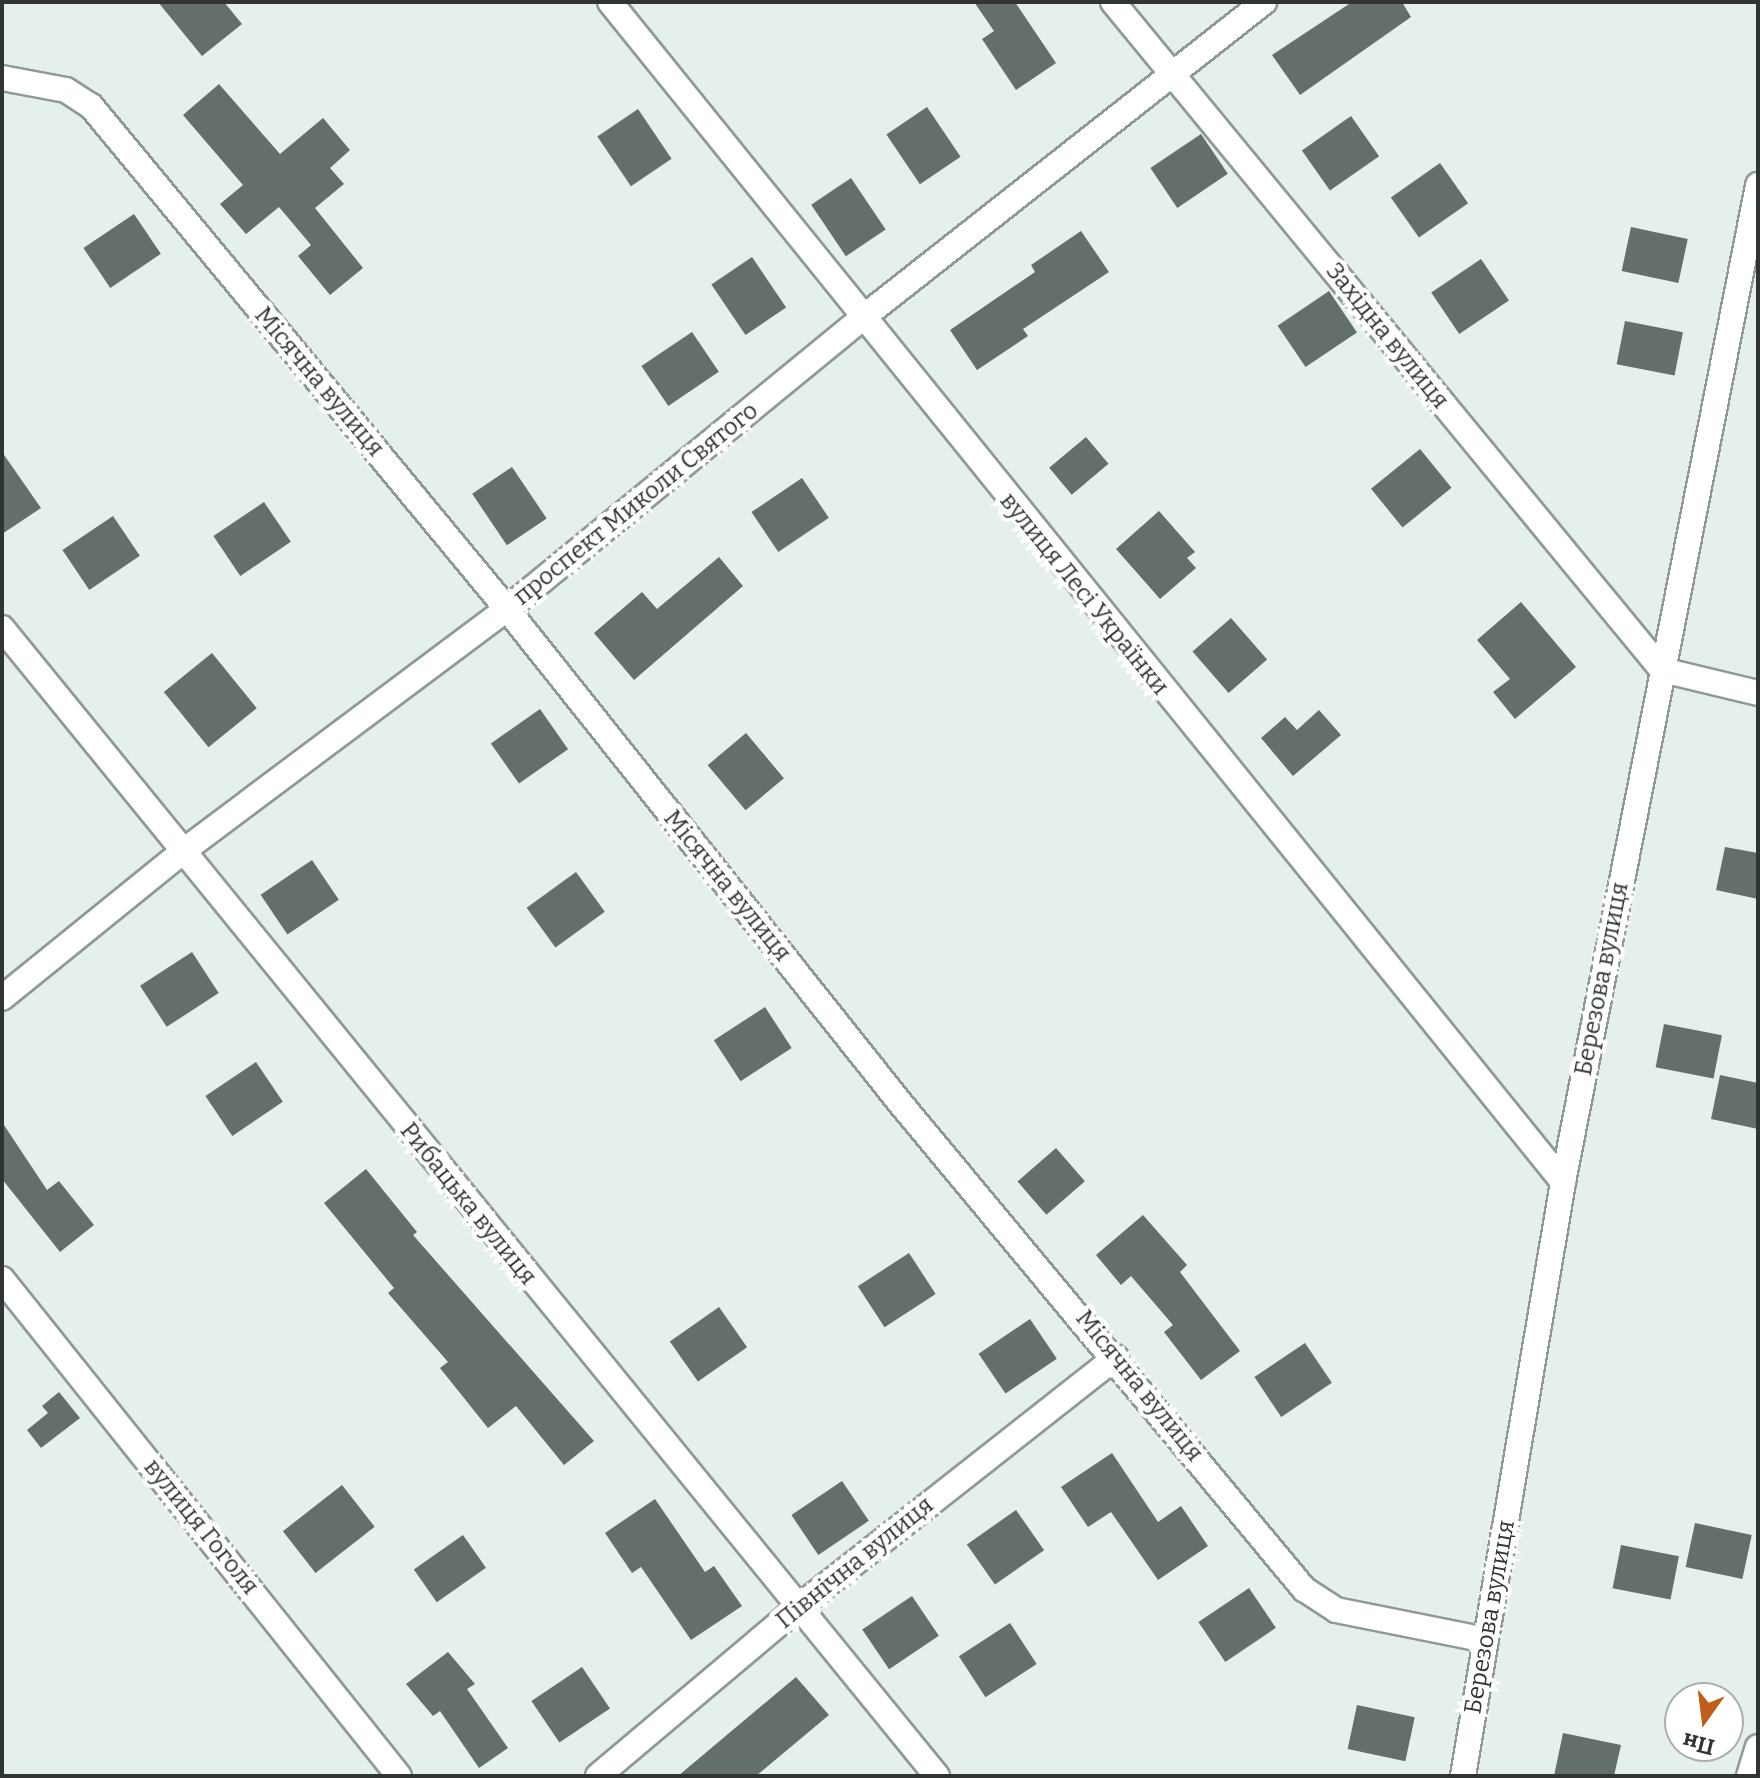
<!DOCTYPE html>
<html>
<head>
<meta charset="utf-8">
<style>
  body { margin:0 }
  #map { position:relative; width:1760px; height:1778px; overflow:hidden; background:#e5f0ec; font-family:Bitter,serif }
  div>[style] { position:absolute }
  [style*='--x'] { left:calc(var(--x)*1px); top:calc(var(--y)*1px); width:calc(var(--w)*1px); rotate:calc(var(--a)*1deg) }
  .building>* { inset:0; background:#646e6a; transform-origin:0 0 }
  .roads { filter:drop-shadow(2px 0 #8f9a96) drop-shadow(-2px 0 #8f9a96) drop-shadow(0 2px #8f9a96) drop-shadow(0 -2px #8f9a96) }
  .street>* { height:24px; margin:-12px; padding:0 12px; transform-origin:12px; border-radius:12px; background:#fff }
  span { translate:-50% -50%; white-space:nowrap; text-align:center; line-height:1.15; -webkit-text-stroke:8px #fff; paint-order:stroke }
  .street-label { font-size:24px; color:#303533 }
  .frame { position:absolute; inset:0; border:4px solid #303533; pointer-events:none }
  .north { position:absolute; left:1664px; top:1682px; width:80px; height:80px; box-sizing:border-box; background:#fff; border:2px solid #acaead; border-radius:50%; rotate:194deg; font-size:22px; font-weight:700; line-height:32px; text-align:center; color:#303533 }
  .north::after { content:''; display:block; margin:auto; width:28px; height:36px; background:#be5e1a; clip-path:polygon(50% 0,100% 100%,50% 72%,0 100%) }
</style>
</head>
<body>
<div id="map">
  <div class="building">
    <div style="clip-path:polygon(158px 2px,224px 2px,242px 24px,202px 56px)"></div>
    <div style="clip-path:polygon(974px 2px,1015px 2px,1056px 63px,1016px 90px,982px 39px,994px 31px)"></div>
    <div style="clip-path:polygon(1352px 2px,1402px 2px,1411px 17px,1300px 95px,1272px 55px)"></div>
    <div style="clip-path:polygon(219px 84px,280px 154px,323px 118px,350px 150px,330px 168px,344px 184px,315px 208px,363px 268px,330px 295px,298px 256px,311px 245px,279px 207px,246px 234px,220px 204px,243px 185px,183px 115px)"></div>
    <div style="left:927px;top:107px;width:60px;height:49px;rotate:56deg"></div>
    <div style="left:638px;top:109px;width:60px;height:49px;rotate:56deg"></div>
    <div style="left:1351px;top:116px;width:49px;height:60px;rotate:55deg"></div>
    <div style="left:1201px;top:134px;width:48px;height:61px;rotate:56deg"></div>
    <div style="left:1440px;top:163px;width:49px;height:60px;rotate:55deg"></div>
    <div style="left:851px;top:178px;width:62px;height:48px;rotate:56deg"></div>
    <div style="left:134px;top:214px;width:48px;height:61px;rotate:56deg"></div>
    <div style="left:1631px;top:227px;width:58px;height:45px;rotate:12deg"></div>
    <div style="clip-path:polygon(1081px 231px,1109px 272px,1023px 329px,1028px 336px,977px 370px,950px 330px,1035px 272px,1031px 265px)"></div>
    <div style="left:752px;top:257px;width:61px;height:49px;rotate:56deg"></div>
    <div style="left:1481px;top:259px;width:50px;height:60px;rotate:56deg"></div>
    <div style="left:1329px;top:291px;width:50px;height:62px;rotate:56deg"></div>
    <div style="left:1625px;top:321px;width:59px;height:44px;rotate:11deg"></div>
    <div style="left:692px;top:332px;width:48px;height:61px;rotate:56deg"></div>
    <div style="left:1086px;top:437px;width:35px;height:48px;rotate:50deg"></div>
    <div style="left:1420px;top:449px;width:50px;height:63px;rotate:51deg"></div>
    <div style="clip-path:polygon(2px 452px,41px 508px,2px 534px)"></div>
    <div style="left:512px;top:467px;width:62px;height:48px;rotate:56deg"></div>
    <div style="left:802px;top:478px;width:48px;height:61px;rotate:56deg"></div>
    <div style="left:264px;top:502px;width:48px;height:61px;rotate:56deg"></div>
    <div style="clip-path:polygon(1159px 511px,1195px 552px,1187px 558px,1196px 568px,1160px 599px,1116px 549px)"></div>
    <div style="left:113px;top:516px;width:48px;height:61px;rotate:56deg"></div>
    <div style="clip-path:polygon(719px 557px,743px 586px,634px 680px,594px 633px,642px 592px,657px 609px)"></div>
    <div style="clip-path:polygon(1521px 602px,1576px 667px,1515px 719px,1493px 692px,1510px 679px,1477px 640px)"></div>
    <div style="left:1231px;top:618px;width:55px;height:51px;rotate:49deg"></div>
    <div style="left:212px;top:653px;width:71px;height:62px;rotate:51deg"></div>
    <div style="left:540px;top:709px;width:49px;height:60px;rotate:55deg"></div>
    <div style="clip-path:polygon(1319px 710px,1341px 735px,1293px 776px,1261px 738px,1285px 717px,1297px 730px)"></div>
    <div style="left:746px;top:733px;width:59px;height:50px;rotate:50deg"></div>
    <div style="clip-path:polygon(1725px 847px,1758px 853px,1758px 899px,1716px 890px)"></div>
    <div style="left:312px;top:860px;width:48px;height:62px;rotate:56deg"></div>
    <div style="left:576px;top:872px;width:49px;height:61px;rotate:54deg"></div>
    <div style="left:192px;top:952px;width:49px;height:62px;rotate:57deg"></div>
    <div style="left:765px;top:1007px;width:49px;height:61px;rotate:57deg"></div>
    <div style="left:1664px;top:1024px;width:59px;height:44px;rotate:11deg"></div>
    <div style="left:256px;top:1062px;width:48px;height:61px;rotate:56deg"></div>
    <div style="clip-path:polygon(1720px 1075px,1758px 1083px,1758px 1129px,1711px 1119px)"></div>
    <div style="clip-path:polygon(2px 1122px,47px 1190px,59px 1181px,94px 1225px,60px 1252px,2px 1179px)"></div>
    <div style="left:1056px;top:1148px;width:44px;height:51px;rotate:49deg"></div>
    <div style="clip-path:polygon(366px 1169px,417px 1232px,413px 1235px,594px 1441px,564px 1465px,516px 1406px,488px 1428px,440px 1368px,448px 1362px,388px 1293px,394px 1288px,324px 1203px)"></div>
    <div style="clip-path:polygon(1143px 1215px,1187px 1265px,1180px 1272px,1240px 1351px,1201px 1380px,1164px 1332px,1173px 1325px,1131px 1276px,1121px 1285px,1096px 1255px)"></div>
    <div style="left:909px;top:1253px;width:49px;height:61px;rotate:57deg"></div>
    <div style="left:719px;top:1307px;width:49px;height:60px;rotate:55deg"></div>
    <div style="left:1030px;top:1319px;width:48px;height:62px;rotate:56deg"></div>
    <div style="left:1305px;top:1343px;width:48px;height:61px;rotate:56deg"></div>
    <div style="clip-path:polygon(59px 1392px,80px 1418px,41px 1448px,27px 1430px,48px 1413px,42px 1406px)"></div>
    <div style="clip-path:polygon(1112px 1453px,1158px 1522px,1181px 1506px,1208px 1546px,1158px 1580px,1111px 1512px,1088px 1527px,1061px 1487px)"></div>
    <div style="left:842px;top:1481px;width:48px;height:61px;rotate:56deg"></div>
    <div style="left:342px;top:1485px;width:53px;height:75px;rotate:52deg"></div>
    <div style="clip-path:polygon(655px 1499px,705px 1572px,714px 1566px,742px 1606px,691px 1640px,641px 1567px,632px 1573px,605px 1533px)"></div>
    <div style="left:1016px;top:1510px;width:49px;height:60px;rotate:55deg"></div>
    <div style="left:1695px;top:1523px;width:58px;height:45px;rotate:12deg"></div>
    <div style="left:463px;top:1535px;width:40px;height:60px;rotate:55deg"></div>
    <div style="left:1621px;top:1545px;width:59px;height:44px;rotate:11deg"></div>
    <div style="left:1249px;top:1588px;width:48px;height:61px;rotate:56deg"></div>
    <div style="left:912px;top:1596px;width:48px;height:60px;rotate:56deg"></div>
    <div style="left:1010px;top:1623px;width:49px;height:61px;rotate:57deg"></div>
    <div style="clip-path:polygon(448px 1652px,475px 1684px,467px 1689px,508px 1748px,479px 1768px,440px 1711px,433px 1716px,406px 1684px)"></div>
    <div style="left:582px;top:1667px;width:50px;height:61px;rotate:56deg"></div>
    <div style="clip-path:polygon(796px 1677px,829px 1715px,756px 1776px,678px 1776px)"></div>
    <div style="left:1357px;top:1705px;width:59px;height:45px;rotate:12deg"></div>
    <div style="clip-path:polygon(1563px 1733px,1621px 1745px,1614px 1776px,1554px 1776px)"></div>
  </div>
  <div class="roads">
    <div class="street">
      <div style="--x:610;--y:2;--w:1517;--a:51.07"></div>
      <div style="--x:1113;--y:2;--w:865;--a:50.58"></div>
      <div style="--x:1662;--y:670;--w:99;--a:13.5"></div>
      <div style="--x:2;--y:78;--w:65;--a:10.6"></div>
      <div style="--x:66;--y:90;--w:30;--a:33"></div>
      <div style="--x:91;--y:106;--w:653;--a:50.41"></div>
      <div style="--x:507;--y:609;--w:633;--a:51.48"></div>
      <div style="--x:901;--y:1104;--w:631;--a:50.28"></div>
      <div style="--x:1304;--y:1589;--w:38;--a:33"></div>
      <div style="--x:1336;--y:1610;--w:153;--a:11.3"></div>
      <div style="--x:2;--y:628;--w:1481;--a:50.84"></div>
      <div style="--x:2;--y:998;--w:232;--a:-39"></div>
      <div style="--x:182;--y:852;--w:406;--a:-36.8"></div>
      <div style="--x:507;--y:609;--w:458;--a:-39.3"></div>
      <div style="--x:861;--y:319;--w:513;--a:-38.19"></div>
      <div style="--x:2;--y:1279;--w:636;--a:51.38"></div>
      <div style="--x:598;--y:1776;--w:259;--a:-40.1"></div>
      <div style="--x:796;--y:1609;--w:407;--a:-38.2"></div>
      <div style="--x:1463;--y:1776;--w:602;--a:-80.44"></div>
      <div style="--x:1563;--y:1182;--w:1016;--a:-78.93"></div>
      <div style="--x:1749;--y:1776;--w:30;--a:-73"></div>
    </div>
  </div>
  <div class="street-label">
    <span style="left:1387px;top:336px;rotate:51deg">Західна вулиця</span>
    <span style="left:319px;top:382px;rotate:50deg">Місячна вулиця</span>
    <span style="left:636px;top:504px;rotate:-39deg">проспект Миколи Святого</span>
    <span style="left:1084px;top:594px;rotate:51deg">вулиця Лесі Українки</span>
    <span style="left:727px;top:886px;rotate:51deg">Місячна вулиця</span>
    <span style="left:1602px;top:979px;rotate:-79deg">Березова вулиця</span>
    <span style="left:468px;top:1204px;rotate:51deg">Рибацька вулиця</span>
    <span style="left:1139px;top:1386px;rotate:51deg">Місячна вулиця</span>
    <span style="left:201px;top:1527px;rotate:51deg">вулиця Гоголя</span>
    <span style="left:855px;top:1563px;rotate:-39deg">Північна вулиця</span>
    <span style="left:1490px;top:1617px;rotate:-80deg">Березова вулиця</span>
  </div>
  <div class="frame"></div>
  <div class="north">Пн</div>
</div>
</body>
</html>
